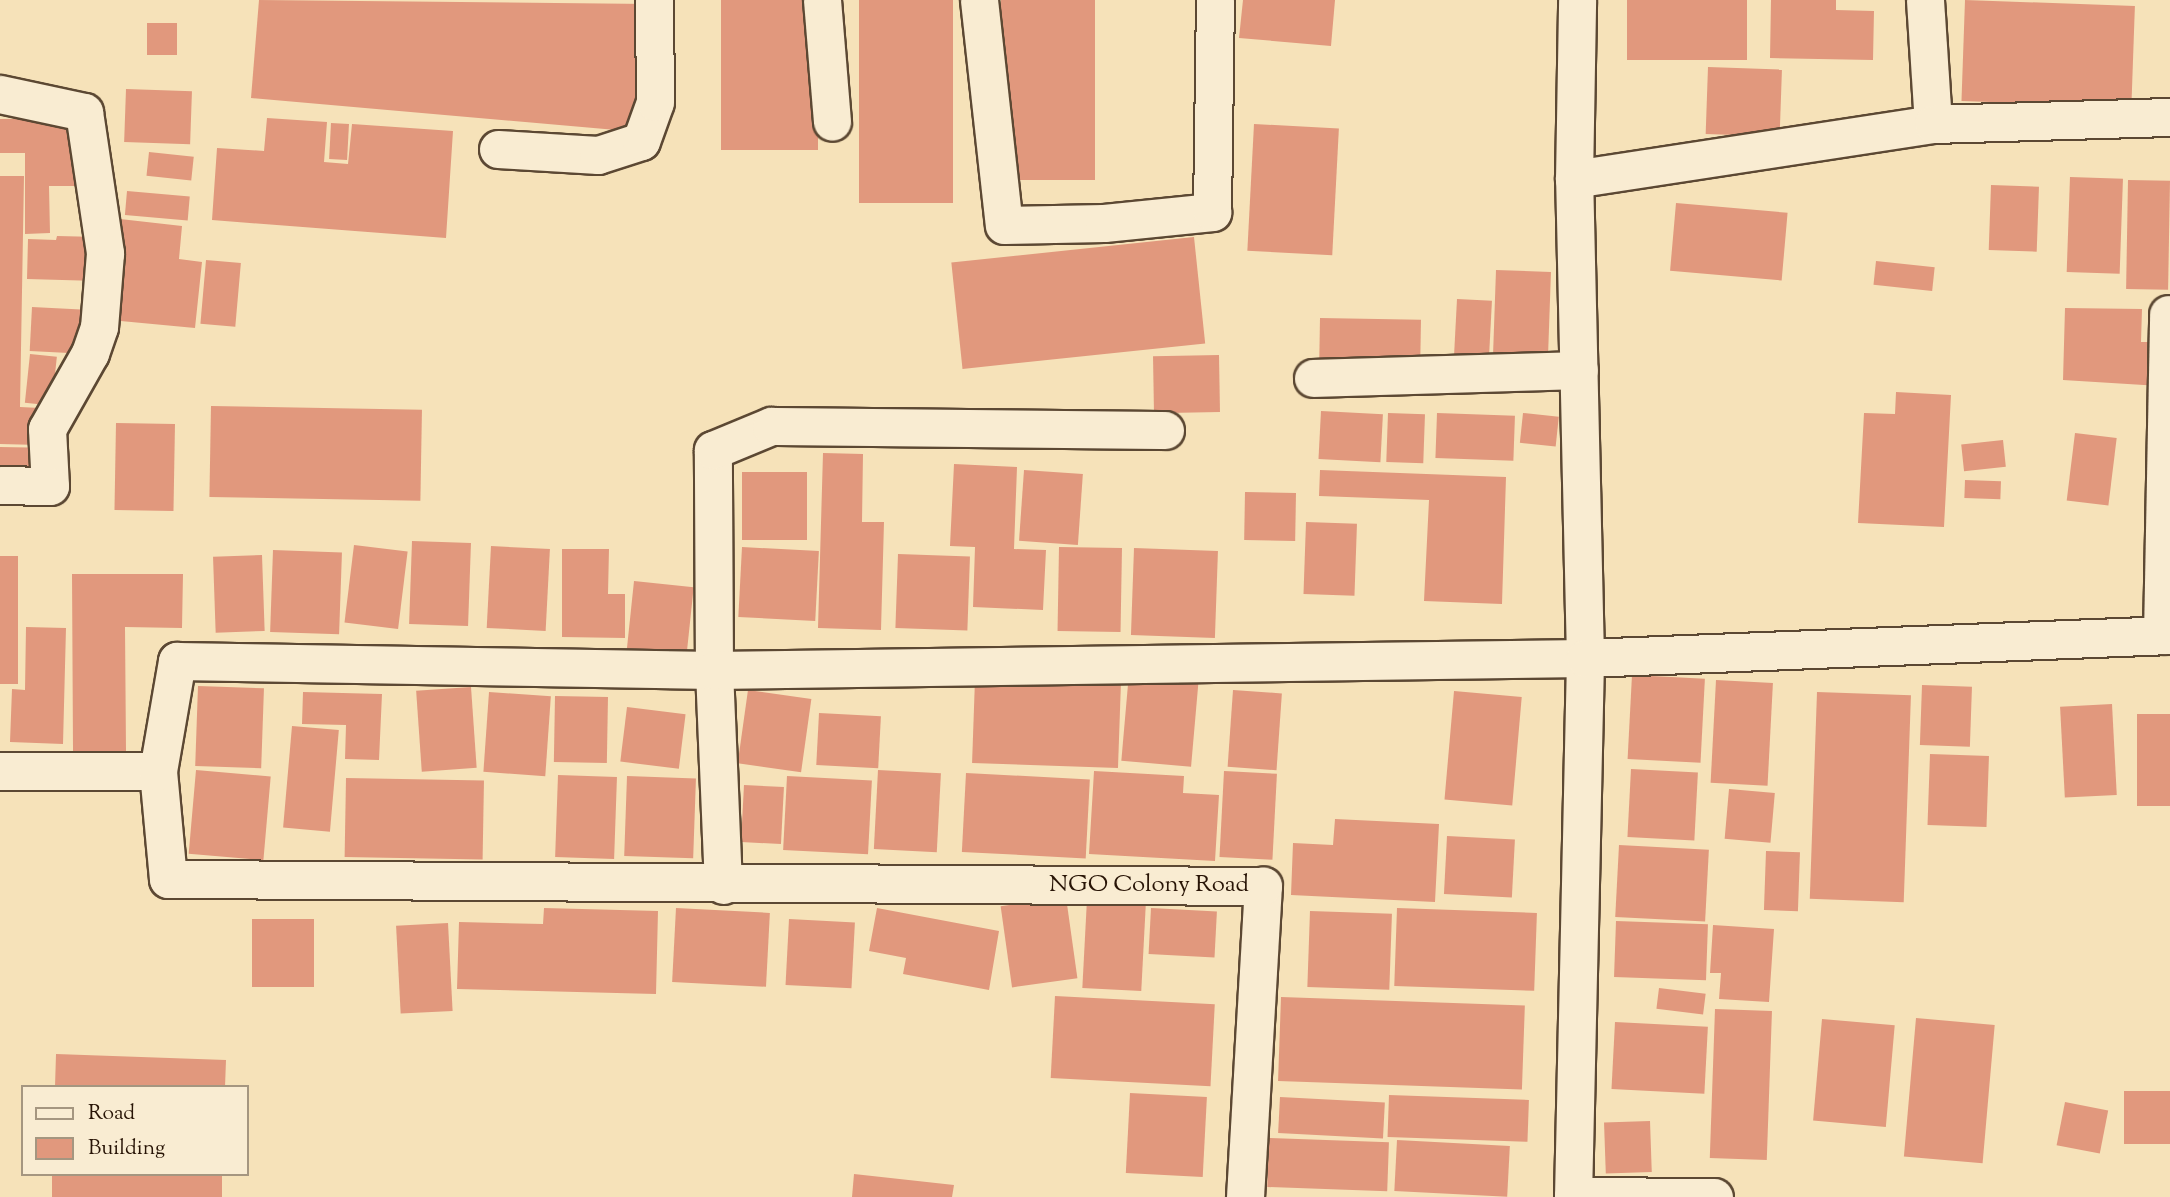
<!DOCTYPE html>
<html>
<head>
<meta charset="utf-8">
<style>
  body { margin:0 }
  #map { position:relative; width:2170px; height:1197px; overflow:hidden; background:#f6e2b9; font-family:"Sorts Mill Goudy",serif }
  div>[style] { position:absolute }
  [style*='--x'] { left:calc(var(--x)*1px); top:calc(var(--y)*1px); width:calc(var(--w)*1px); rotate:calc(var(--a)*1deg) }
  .building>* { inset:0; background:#e1987d; transform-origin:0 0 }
  .roads { filter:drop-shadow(2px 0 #5c4833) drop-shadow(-2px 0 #5c4833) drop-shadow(0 2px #5c4833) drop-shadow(0 -2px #5c4833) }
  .street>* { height:37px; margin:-18.5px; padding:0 18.5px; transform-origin:18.5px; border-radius:18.5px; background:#f9ecd2 }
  span { translate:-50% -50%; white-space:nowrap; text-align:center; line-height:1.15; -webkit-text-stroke:5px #f9ecd2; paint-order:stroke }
  .street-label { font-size:24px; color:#281406 }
  .legend { position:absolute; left:21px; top:1085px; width:228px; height:91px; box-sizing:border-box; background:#f9ecd2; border:2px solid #a59680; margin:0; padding:9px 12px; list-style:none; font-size:21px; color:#281406 }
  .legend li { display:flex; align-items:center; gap:14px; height:35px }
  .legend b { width:35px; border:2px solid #a59680 }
</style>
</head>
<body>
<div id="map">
  <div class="building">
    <div style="clip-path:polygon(259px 0,650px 4px,639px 132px,251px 98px)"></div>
    <div style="left:721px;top:0;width:97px;height:150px"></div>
    <div style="left:859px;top:0;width:94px;height:203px"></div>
    <div style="left:1001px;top:0;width:94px;height:180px"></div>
    <div style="clip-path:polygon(1243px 0,1335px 0,1331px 46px,1239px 38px)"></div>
    <div style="left:1627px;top:0;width:120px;height:60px"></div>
    <div style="clip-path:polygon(1771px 0,1836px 0,1836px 10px,1874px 11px,1873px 60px,1770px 58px)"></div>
    <div style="left:1965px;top:0;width:170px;height:101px;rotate:2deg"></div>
    <div style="left:147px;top:23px;width:30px;height:32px"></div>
    <div style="left:1708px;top:67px;width:74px;height:67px;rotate:2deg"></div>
    <div style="left:126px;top:89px;width:66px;height:53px;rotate:2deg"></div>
    <div style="clip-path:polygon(75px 118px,76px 186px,49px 186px,50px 233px,25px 234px,25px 153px,0 153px,0 119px)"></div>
    <div style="clip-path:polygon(267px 118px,327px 122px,324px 162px,348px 164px,352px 124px,453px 131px,446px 238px,212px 220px,217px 148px,264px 151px)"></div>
    <div style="left:331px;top:123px;width:18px;height:36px;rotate:3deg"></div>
    <div style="left:1254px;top:124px;width:85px;height:127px;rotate:3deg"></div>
    <div style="left:149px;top:152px;width:45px;height:24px;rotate:6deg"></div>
    <div style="clip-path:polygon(0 176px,24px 176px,20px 407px,40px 408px,39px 445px,0 444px)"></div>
    <div style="left:2070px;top:177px;width:53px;height:95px;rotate:2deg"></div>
    <div style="left:2128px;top:180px;width:42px;height:109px;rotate:1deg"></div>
    <div style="left:1991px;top:185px;width:48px;height:65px;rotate:2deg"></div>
    <div style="left:127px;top:191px;width:63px;height:24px;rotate:5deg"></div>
    <div style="left:1676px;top:203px;width:112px;height:68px;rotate:5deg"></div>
    <div style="clip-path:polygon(120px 219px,182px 226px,179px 259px,202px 262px,195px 328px,110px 320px)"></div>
    <div style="clip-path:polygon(57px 236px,99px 237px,98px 281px,27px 279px,28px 239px,56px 240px)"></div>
    <div style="left:1194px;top:237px;width:107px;height:244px;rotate:84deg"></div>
    <div style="left:206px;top:260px;width:35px;height:64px;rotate:5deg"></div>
    <div style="left:1876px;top:261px;width:59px;height:24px;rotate:6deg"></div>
    <div style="left:1496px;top:270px;width:55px;height:87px;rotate:2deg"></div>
    <div style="left:1457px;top:299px;width:35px;height:67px;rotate:3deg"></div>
    <div style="left:32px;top:307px;width:59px;height:44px;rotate:3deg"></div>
    <div style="clip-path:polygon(2065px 308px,2142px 309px,2141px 342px,2161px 342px,2160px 386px,2063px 380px)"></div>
    <div style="left:1320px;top:318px;width:101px;height:50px;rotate:1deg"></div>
    <div style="left:30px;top:354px;width:27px;height:49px;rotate:6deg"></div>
    <div style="left:1219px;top:355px;width:57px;height:66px;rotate:89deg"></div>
    <div style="clip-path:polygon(1896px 392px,1951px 395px,1944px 527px,1858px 523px,1864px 413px,1895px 414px)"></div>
    <div style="left:211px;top:406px;width:211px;height:91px;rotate:1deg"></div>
    <div style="left:1321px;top:411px;width:62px;height:48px;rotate:3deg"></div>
    <div style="left:1388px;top:413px;width:37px;height:49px;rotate:2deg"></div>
    <div style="left:1437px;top:413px;width:78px;height:45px;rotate:2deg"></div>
    <div style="left:1523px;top:413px;width:36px;height:30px;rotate:6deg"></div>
    <div style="left:116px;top:423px;width:59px;height:87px;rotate:1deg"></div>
    <div style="left:2075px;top:433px;width:42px;height:68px;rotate:7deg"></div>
    <div style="left:2003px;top:440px;width:27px;height:42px;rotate:84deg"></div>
    <div style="left:0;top:447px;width:43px;height:30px;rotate:1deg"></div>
    <div style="clip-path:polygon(823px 453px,863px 454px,862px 522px,884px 522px,881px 630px,818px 628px)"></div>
    <div style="clip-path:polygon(954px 464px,1017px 467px,1014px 549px,1046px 550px,1043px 610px,973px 607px,975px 547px,950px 546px)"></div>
    <div style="left:1024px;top:470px;width:59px;height:71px;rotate:4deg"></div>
    <div style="clip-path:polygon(1320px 470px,1506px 477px,1502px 604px,1424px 601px,1429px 500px,1319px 496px)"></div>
    <div style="left:742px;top:472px;width:65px;height:68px"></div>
    <div style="left:1965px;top:480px;width:36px;height:18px;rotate:2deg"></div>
    <div style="left:1245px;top:492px;width:51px;height:48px;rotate:1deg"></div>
    <div style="left:1306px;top:522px;width:51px;height:72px;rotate:2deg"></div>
    <div style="left:412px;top:541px;width:59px;height:83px;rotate:2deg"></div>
    <div style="left:354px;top:545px;width:54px;height:78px;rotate:7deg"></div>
    <div style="left:491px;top:546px;width:59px;height:82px;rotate:3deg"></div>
    <div style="left:742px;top:547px;width:77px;height:70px;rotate:3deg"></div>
    <div style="left:1059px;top:547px;width:63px;height:84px;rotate:1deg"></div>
    <div style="left:1134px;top:548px;width:84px;height:87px;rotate:2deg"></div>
    <div style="clip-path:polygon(562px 549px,609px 549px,608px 594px,625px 594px,625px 638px,562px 637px)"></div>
    <div style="left:273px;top:550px;width:69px;height:82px;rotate:2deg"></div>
    <div style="left:898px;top:554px;width:72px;height:74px;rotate:2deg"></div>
    <div style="left:262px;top:555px;width:76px;height:49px;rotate:88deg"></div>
    <div style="left:0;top:556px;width:18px;height:128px"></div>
    <div style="clip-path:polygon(72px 574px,183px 574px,182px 628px,125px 627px,126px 751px,73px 751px)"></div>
    <div style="left:634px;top:581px;width:60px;height:68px;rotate:6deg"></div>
    <div style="clip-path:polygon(26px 627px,66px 628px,63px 744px,10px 742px,12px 689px,25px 690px)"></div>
    <div style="left:1129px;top:673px;width:70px;height:88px;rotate:5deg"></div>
    <div style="left:1632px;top:675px;width:73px;height:84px;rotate:3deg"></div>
    <div style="left:975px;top:679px;width:146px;height:84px;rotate:2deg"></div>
    <div style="left:1716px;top:680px;width:57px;height:103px;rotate:3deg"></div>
    <div style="left:1922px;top:685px;width:50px;height:60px;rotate:2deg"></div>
    <div style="left:198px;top:686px;width:66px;height:80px;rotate:2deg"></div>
    <div style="left:471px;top:687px;width:81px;height:55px;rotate:86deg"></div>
    <div style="left:748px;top:690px;width:64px;height:74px;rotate:8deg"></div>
    <div style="left:1233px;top:690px;width:49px;height:77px;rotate:4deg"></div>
    <div style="left:1454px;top:691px;width:68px;height:109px;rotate:5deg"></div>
    <div style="clip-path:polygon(303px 692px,382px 694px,379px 760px,345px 759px,346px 725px,302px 724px)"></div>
    <div style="left:489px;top:692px;width:62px;height:80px;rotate:4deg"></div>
    <div style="left:1817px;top:692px;width:94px;height:207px;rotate:2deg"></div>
    <div style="left:555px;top:696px;width:53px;height:66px;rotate:1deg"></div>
    <div style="left:2112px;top:704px;width:91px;height:52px;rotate:87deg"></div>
    <div style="left:627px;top:707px;width:59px;height:55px;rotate:7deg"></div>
    <div style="left:819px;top:713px;width:62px;height:52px;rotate:3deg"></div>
    <div style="left:2170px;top:714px;width:92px;height:33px;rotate:90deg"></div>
    <div style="left:292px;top:726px;width:47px;height:102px;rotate:5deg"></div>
    <div style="left:1930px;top:754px;width:59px;height:71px;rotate:2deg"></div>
    <div style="left:1631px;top:769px;width:67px;height:68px;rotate:3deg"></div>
    <div style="left:196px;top:770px;width:75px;height:84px;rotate:5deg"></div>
    <div style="left:878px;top:770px;width:63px;height:79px;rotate:3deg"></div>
    <div style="clip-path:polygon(1094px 771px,1184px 776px,1183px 793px,1219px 795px,1215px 861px,1089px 854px)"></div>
    <div style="left:1224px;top:771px;width:53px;height:86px;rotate:3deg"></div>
    <div style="left:966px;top:773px;width:124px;height:79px;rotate:3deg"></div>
    <div style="left:558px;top:775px;width:59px;height:82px;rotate:2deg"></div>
    <div style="left:627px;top:776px;width:69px;height:80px;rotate:2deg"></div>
    <div style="left:787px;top:776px;width:85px;height:74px;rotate:3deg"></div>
    <div style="left:346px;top:778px;width:138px;height:79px;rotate:1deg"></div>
    <div style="left:744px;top:785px;width:40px;height:57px;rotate:3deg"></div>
    <div style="left:1729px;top:789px;width:46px;height:50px;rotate:5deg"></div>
    <div style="clip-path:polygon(1335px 819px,1439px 824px,1435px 902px,1291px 895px,1293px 843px,1333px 845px)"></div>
    <div style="left:1447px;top:836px;width:68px;height:58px;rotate:3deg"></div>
    <div style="left:1619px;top:845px;width:90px;height:72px;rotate:3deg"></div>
    <div style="left:1766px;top:851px;width:34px;height:59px;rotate:2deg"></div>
    <div style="left:1066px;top:897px;width:82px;height:66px;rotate:82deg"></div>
    <div style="left:1087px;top:899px;width:59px;height:89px;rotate:3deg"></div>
    <div style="clip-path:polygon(544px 908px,658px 911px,656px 994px,457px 989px,459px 922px,543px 924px)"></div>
    <div style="left:676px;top:908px;width:94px;height:74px;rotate:3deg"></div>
    <div style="clip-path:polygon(877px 908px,999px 931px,989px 990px,903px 974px,906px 958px,869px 951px)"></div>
    <div style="left:1151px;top:908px;width:66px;height:46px;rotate:3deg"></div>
    <div style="left:1397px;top:908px;width:140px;height:78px;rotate:2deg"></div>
    <div style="left:1310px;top:911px;width:82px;height:76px;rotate:2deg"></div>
    <div style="left:252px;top:919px;width:62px;height:68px"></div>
    <div style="left:789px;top:919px;width:66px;height:66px;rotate:3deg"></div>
    <div style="left:1616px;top:921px;width:92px;height:56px;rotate:2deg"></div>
    <div style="left:448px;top:923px;width:88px;height:52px;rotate:87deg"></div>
    <div style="clip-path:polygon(1713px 925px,1774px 929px,1769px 1002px,1719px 999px,1721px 973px,1710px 973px)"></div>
    <div style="left:1659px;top:988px;width:47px;height:21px;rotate:7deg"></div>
    <div style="left:1055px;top:996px;width:160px;height:82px;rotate:3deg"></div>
    <div style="left:1281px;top:997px;width:244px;height:84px;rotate:2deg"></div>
    <div style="left:1715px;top:1009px;width:57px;height:149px;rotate:2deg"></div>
    <div style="left:1916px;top:1018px;width:79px;height:139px;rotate:5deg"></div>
    <div style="left:1822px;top:1019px;width:73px;height:102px;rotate:5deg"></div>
    <div style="left:1615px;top:1022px;width:93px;height:67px;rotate:3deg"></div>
    <div style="clip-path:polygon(56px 1054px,226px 1060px,225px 1087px,55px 1087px)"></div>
    <div style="left:2170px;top:1091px;width:53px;height:46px;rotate:90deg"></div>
    <div style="left:1130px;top:1093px;width:77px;height:80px;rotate:3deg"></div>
    <div style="left:1389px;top:1095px;width:140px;height:42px;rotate:2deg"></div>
    <div style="left:1280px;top:1097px;width:105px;height:36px;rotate:3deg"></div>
    <div style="left:2065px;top:1102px;width:44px;height:44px;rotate:11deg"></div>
    <div style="left:1650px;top:1121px;width:51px;height:46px;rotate:88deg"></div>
    <div style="left:1269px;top:1138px;width:120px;height:49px;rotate:2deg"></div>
    <div style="left:1397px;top:1140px;width:113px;height:51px;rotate:3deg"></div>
    <div style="left:52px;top:1174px;width:170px;height:23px"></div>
    <div style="clip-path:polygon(854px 1174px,954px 1185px,952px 1197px,852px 1197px)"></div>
  </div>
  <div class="roads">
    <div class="street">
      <div style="--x:822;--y:0;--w:122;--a:85.3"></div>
      <div style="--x:979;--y:0;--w:226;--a:83.7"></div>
      <div style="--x:1004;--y:225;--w:100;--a:-1.1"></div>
      <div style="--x:1104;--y:223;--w:109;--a:-5.8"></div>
      <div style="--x:1212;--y:212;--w:212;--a:-89.2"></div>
      <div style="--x:1925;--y:0;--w:124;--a:86.3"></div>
      <div style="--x:0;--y:94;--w:86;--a:12.1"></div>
      <div style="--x:84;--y:112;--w:143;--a:81.5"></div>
      <div style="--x:105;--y:253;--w:74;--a:94.6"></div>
      <div style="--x:99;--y:327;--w:28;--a:109"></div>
      <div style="--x:90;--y:353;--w:87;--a:119.5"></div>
      <div style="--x:47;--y:429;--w:57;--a:87"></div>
      <div style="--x:50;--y:486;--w:50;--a:-178.9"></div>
      <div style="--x:498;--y:149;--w:100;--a:3.4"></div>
      <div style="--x:598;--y:155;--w:45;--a:-18"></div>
      <div style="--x:641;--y:141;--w:41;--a:-70.3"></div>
      <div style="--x:655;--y:102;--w:102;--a:-90.6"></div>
      <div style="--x:1574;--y:179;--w:363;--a:-8.7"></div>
      <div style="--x:1933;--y:124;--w:237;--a:-1.7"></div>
      <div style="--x:1313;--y:378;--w:266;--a:-1.7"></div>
      <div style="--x:2162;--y:635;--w:321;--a:-88.9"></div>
      <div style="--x:0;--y:771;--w:158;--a:0"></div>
      <div style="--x:723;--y:885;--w:215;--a:-92.4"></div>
      <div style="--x:714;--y:670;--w:220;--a:-90.3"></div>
      <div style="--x:713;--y:450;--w:63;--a:-22.5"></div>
      <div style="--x:771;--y:426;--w:394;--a:0.6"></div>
      <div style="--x:1573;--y:1196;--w:141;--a:0.4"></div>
      <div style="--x:1245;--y:1197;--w:312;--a:-86.7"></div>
      <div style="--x:1263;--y:886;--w:1095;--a:-179.63"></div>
      <div style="--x:168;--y:879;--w:108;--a:-95.3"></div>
      <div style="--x:158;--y:771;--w:112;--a:-80.2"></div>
      <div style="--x:177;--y:661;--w:537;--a:0.96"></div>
      <div style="--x:714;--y:670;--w:871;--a:-0.79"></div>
      <div style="--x:1585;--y:658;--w:479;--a:-91.3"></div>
      <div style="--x:1574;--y:179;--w:179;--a:-89"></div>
      <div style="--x:1573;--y:1197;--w:539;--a:-88.72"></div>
      <div style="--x:1585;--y:658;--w:585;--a:-2.25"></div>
    </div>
  </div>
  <div class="street-label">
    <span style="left:1149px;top:886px">NGO Colony Road</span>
  </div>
  <ul class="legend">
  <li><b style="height:9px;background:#f9ecd2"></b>Road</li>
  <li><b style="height:19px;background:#e1987d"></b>Building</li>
  </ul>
</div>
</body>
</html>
